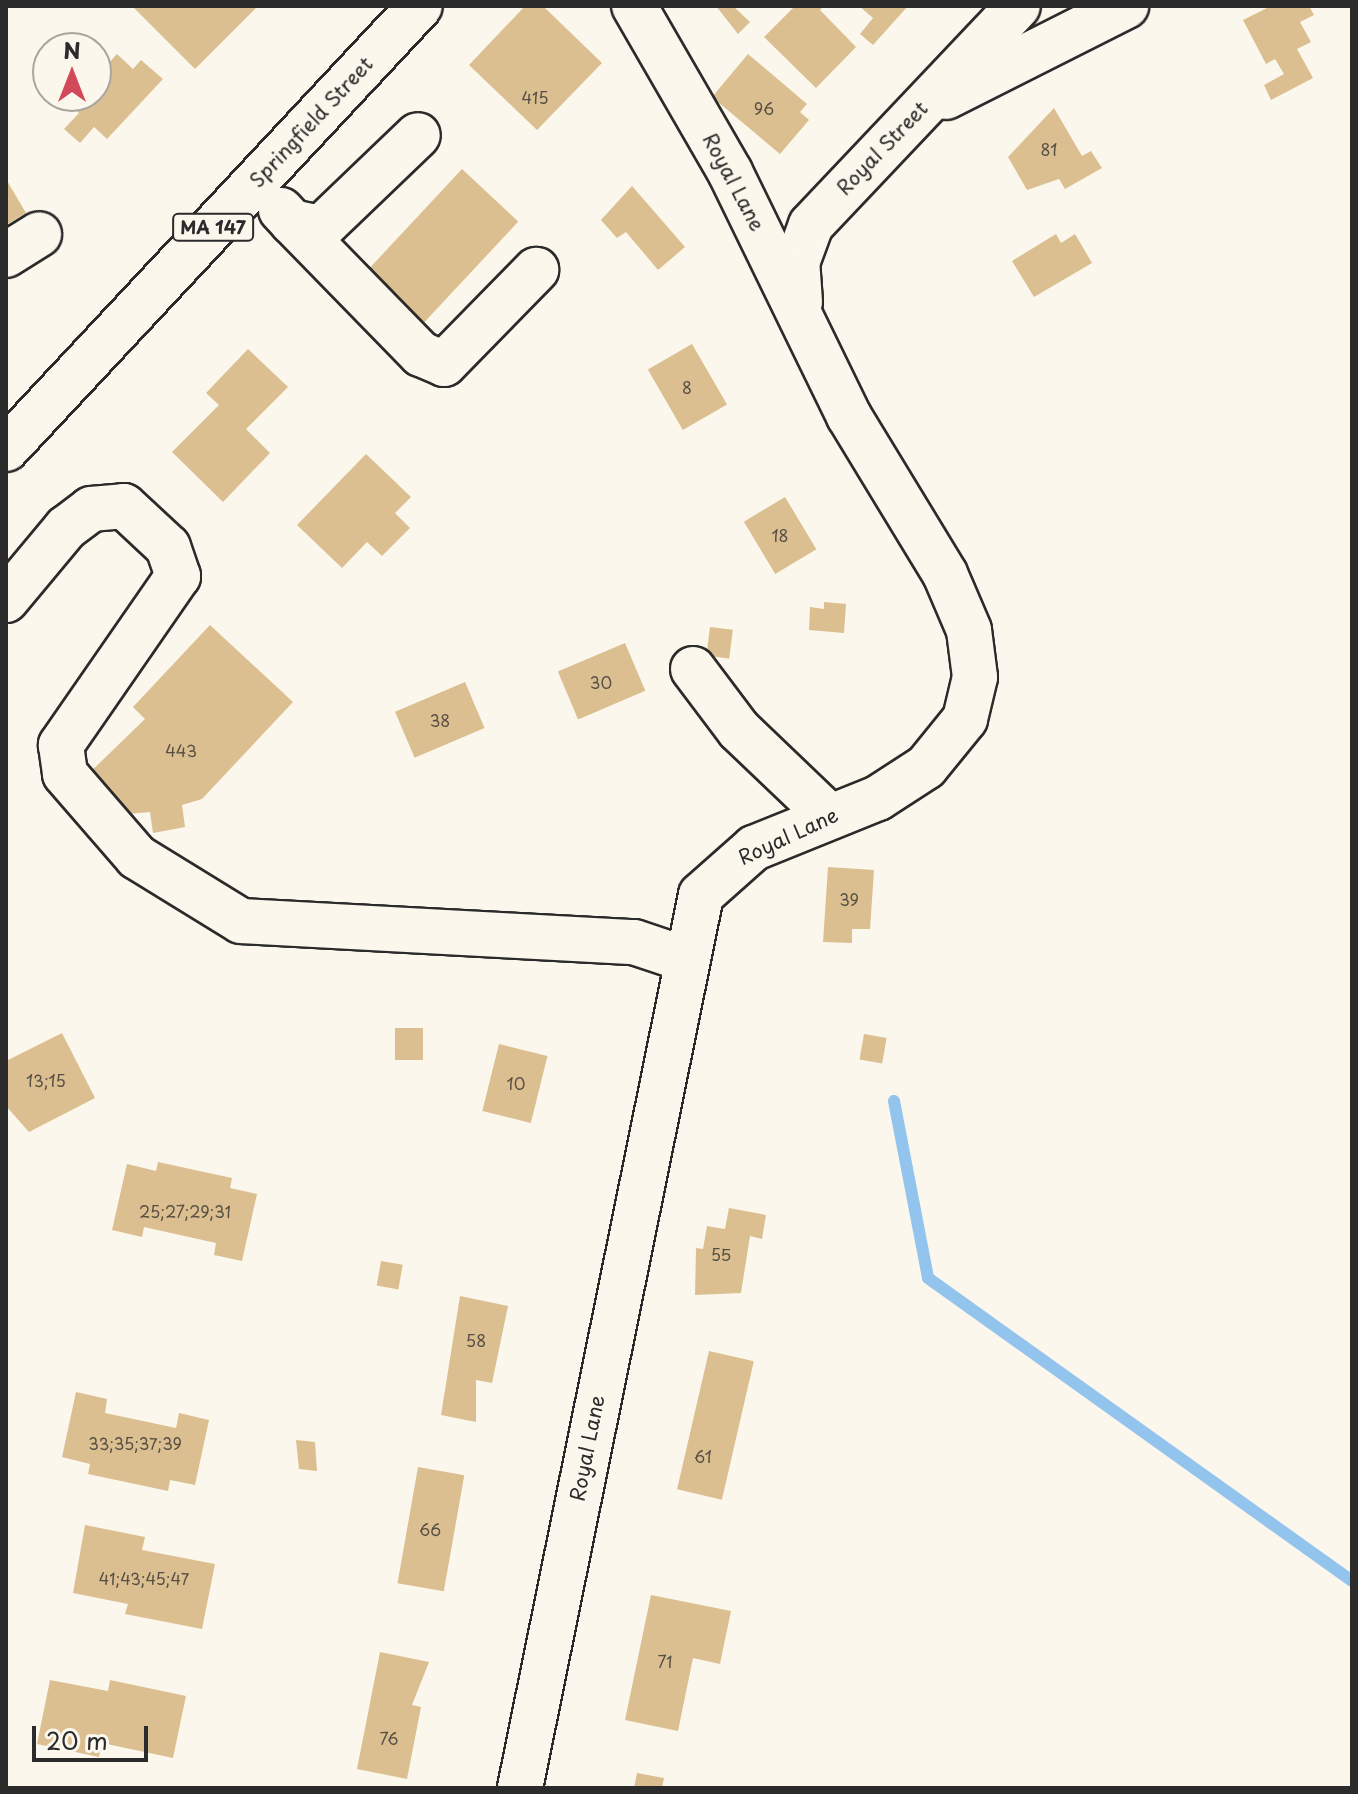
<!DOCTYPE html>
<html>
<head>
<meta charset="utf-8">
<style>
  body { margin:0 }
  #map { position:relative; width:1358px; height:1794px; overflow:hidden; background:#fbf7ec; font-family:"Playpen Sans",sans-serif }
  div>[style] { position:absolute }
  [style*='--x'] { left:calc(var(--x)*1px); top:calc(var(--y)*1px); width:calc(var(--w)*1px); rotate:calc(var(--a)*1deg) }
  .stream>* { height:12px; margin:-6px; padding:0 6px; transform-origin:6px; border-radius:6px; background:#92c4ee }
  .building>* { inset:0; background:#dcbf90; transform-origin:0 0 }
  .roads { filter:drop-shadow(2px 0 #2b2b2b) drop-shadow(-2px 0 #2b2b2b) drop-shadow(0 2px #2b2b2b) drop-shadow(0 -2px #2b2b2b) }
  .minor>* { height:44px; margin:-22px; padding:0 22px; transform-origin:22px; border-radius:22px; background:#fbf7ec }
  .major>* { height:44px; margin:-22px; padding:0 22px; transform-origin:22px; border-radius:22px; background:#fbf7ec }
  span { translate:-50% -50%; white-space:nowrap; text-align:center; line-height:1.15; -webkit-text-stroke:6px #fbf7ec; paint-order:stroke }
  .number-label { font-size:16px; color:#575044 }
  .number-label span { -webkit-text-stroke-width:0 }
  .shield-label span { padding:2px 6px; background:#fbf7ec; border:2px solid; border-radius:6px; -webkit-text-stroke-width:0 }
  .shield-label { font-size:18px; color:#2b2b2b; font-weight:700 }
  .street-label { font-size:20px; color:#2b2b2b }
  .frame { position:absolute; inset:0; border:8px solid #2b2b2b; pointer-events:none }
  .north { position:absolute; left:32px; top:32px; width:80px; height:80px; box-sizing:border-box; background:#fbf7ec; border:2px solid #a8a59f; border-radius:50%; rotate:0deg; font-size:22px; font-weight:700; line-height:32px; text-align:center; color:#2b2b2b }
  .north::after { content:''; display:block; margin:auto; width:28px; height:36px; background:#d1495b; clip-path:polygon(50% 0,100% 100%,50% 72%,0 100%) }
  .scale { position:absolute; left:32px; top:1726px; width:116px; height:36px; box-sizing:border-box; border:4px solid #2b2b2b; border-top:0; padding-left:10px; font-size:24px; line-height:28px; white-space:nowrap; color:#2b2b2b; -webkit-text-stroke:6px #fbf7ec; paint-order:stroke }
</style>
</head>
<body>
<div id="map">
  <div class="stream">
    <div style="--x:894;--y:1101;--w:180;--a:79.1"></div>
    <div style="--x:928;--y:1278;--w:521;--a:35.55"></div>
  </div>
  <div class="building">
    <div style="clip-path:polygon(132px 6px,258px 6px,195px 69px)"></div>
    <div style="clip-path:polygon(525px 6px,543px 6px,602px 63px,537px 130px,469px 65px)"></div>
    <div style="clip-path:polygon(716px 6px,733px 6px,750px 22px,738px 34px)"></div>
    <div style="clip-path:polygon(795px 6px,824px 6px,820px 10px,856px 47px,816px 88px,764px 37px)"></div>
    <div style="clip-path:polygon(859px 6px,908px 6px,873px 45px,860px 34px,873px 18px)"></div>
    <div style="clip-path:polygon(1271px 6px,1309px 6px,1314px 15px,1300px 22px,1311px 42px,1297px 49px,1313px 78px,1271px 100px,1264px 85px,1284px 74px,1275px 59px,1266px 64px,1243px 20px)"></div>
    <div style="clip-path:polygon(117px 54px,133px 69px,141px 60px,163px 79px,107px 139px,94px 127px,80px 143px,64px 129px,79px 113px,70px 105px,78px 96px,96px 96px,96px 77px)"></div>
    <div style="clip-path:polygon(748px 54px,807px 104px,800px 112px,809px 120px,780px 154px,712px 97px)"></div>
    <div style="clip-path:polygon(1054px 108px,1082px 156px,1091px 151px,1102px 168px,1065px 189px,1059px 179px,1027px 190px,1008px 157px)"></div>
    <div style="left:462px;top:169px;width:77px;height:146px;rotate:43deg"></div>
    <div style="clip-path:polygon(6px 179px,26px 213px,6px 225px)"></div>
    <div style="clip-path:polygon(632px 186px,685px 247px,658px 270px,626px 232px,617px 238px,601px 220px)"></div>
    <div style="clip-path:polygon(1056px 234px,1061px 243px,1075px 234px,1092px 263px,1034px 297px,1012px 261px)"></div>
    <div style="left:692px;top:344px;width:70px;height:51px;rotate:60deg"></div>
    <div style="clip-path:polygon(248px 349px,288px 387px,246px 429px,270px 453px,223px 502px,172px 452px,219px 405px,206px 393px)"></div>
    <div style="clip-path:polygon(366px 454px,411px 497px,395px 513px,410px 528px,382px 556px,367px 542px,342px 568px,297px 525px)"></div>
    <div style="left:785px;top:497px;width:61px;height:48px;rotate:59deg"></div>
    <div style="clip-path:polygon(824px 602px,846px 604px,844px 633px,809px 630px,810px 607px,824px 609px)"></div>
    <div style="clip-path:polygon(210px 625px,293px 702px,202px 799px,182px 805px,185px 827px,153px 833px,150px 812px,115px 815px,82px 780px,145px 719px,133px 707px)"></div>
    <div style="left:710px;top:627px;width:23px;height:29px;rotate:7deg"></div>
    <div style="left:625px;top:643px;width:52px;height:73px;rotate:67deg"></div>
    <div style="left:465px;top:682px;width:50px;height:76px;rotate:67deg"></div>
    <div style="clip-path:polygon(828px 867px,874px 870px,870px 929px,852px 929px,852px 943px,823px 942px)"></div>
    <div style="left:395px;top:1028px;width:28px;height:32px"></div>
    <div style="clip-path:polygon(62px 1033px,95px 1098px,29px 1132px,6px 1106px,6px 1061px)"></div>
    <div style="left:864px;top:1034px;width:23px;height:26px;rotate:10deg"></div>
    <div style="left:499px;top:1044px;width:50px;height:69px;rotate:14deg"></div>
    <div style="clip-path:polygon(158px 1162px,232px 1178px,230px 1188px,257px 1194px,242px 1261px,214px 1255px,216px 1243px,144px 1227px,142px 1237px,112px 1230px,127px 1164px,156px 1171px)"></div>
    <div style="clip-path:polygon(729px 1208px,766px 1215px,762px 1239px,750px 1236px,741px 1293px,695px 1295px,696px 1248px,703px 1249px,707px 1226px,725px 1229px)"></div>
    <div style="left:381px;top:1261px;width:22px;height:25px;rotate:10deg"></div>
    <div style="clip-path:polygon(460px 1296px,508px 1306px,492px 1383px,476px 1380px,476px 1422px,441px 1415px)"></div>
    <div style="left:709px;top:1351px;width:46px;height:142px;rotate:13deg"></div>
    <div style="clip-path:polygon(76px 1392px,107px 1399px,105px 1413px,176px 1428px,179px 1413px,209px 1420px,195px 1485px,170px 1480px,168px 1491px,88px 1474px,90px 1464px,62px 1457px)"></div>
    <div style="clip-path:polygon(296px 1440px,315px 1442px,317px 1471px,299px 1469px)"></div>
    <div style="left:418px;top:1467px;width:47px;height:118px;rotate:10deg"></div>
    <div style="clip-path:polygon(85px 1525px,145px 1537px,142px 1550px,215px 1564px,202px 1629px,125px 1614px,128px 1604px,73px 1593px)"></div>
    <div style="clip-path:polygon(651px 1595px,731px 1611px,720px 1664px,693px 1658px,678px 1731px,625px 1720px)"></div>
    <div style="clip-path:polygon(380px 1652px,429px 1662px,412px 1705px,421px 1707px,407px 1779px,357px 1769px)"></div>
    <div style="clip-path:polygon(50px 1680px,108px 1691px,110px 1680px,186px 1696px,173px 1758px,102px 1743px,99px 1757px,37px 1744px)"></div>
    <div style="clip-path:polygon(637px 1773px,664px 1778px,662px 1788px,634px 1788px)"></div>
  </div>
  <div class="roads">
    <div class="minor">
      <div style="--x:946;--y:97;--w:202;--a:-26.8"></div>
      <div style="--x:281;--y:210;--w:16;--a:47"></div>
      <div style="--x:292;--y:222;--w:30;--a:12"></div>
      <div style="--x:321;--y:228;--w:134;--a:-43.8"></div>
      <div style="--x:292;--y:222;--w:185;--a:45.7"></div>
      <div style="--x:421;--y:354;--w:25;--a:23"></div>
      <div style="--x:444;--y:364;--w:132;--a:-45.6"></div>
      <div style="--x:6;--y:255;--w:39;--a:-32"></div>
      <div style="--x:800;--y:302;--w:39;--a:-94"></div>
      <div style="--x:797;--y:263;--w:40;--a:-69.8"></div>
      <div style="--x:811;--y:225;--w:301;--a:-46.6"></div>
      <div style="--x:6;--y:600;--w:94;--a:-50.2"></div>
      <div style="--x:66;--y:528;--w:31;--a:-37"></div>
      <div style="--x:91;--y:509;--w:33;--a:-5"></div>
      <div style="--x:124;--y:506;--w:60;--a:43"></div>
      <div style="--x:168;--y:547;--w:31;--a:71"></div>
      <div style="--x:178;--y:576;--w:206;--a:124.7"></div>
      <div style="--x:61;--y:745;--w:29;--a:82"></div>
      <div style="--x:65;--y:774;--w:110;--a:49.1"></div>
      <div style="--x:137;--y:857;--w:122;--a:31.6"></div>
      <div style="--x:241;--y:921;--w:394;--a:3.1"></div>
      <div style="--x:634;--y:942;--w:54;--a:18.4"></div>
      <div style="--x:693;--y:669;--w:76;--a:53"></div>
      <div style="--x:739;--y:730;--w:124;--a:43.7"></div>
      <div style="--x:520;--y:1788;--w:911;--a:-78.54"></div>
      <div style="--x:701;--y:895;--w:71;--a:-41.6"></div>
      <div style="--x:754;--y:848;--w:134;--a:-22"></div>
      <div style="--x:878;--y:798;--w:57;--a:-32.9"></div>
      <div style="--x:926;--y:767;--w:62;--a:-50.9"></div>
      <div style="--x:965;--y:719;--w:43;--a:-76.6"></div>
      <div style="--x:975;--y:677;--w:47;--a:-97.3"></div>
      <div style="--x:969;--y:630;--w:61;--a:-113.2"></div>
      <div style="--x:945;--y:574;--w:185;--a:-121.3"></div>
      <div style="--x:849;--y:416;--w:271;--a:-116"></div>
      <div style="--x:730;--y:172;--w:192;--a:-120"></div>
    </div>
    <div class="major">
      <div style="--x:6;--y:449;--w:606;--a:-46.94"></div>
    </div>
  </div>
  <div class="number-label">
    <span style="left:535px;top:97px">415</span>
    <span style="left:764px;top:108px">96</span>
    <span style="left:1049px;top:149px">81</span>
    <span style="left:687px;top:387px">8</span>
    <span style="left:780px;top:535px">18</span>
    <span style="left:601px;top:682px">30</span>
    <span style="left:440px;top:720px">38</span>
    <span style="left:181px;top:750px">443</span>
    <span style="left:849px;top:899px">39</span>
    <span style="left:46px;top:1080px">13;15</span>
    <span style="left:516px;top:1083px">10</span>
    <span style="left:185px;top:1211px">25;27;29;31</span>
    <span style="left:721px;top:1254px">55</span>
    <span style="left:476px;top:1340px">58</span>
    <span style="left:135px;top:1443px">33;35;37;39</span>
    <span style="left:703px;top:1456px">61</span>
    <span style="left:430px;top:1529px">66</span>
    <span style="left:144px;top:1578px">41;43;45;47</span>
    <span style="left:665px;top:1661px">71</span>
    <span style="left:389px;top:1738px">76</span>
  </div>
  <div class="shield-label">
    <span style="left:213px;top:227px">MA 147</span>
  </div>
  <div class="street-label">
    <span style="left:311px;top:122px;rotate:-47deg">Springfield Street</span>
    <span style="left:882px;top:148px;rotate:-46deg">Royal Street</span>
    <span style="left:734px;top:182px;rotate:62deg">Royal Lane</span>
    <span style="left:788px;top:836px;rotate:-25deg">Royal Lane</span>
    <span style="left:587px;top:1448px;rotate:-79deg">Royal Lane</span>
  </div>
  <div class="frame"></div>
  <div class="north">N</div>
  <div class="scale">20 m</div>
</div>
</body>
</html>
